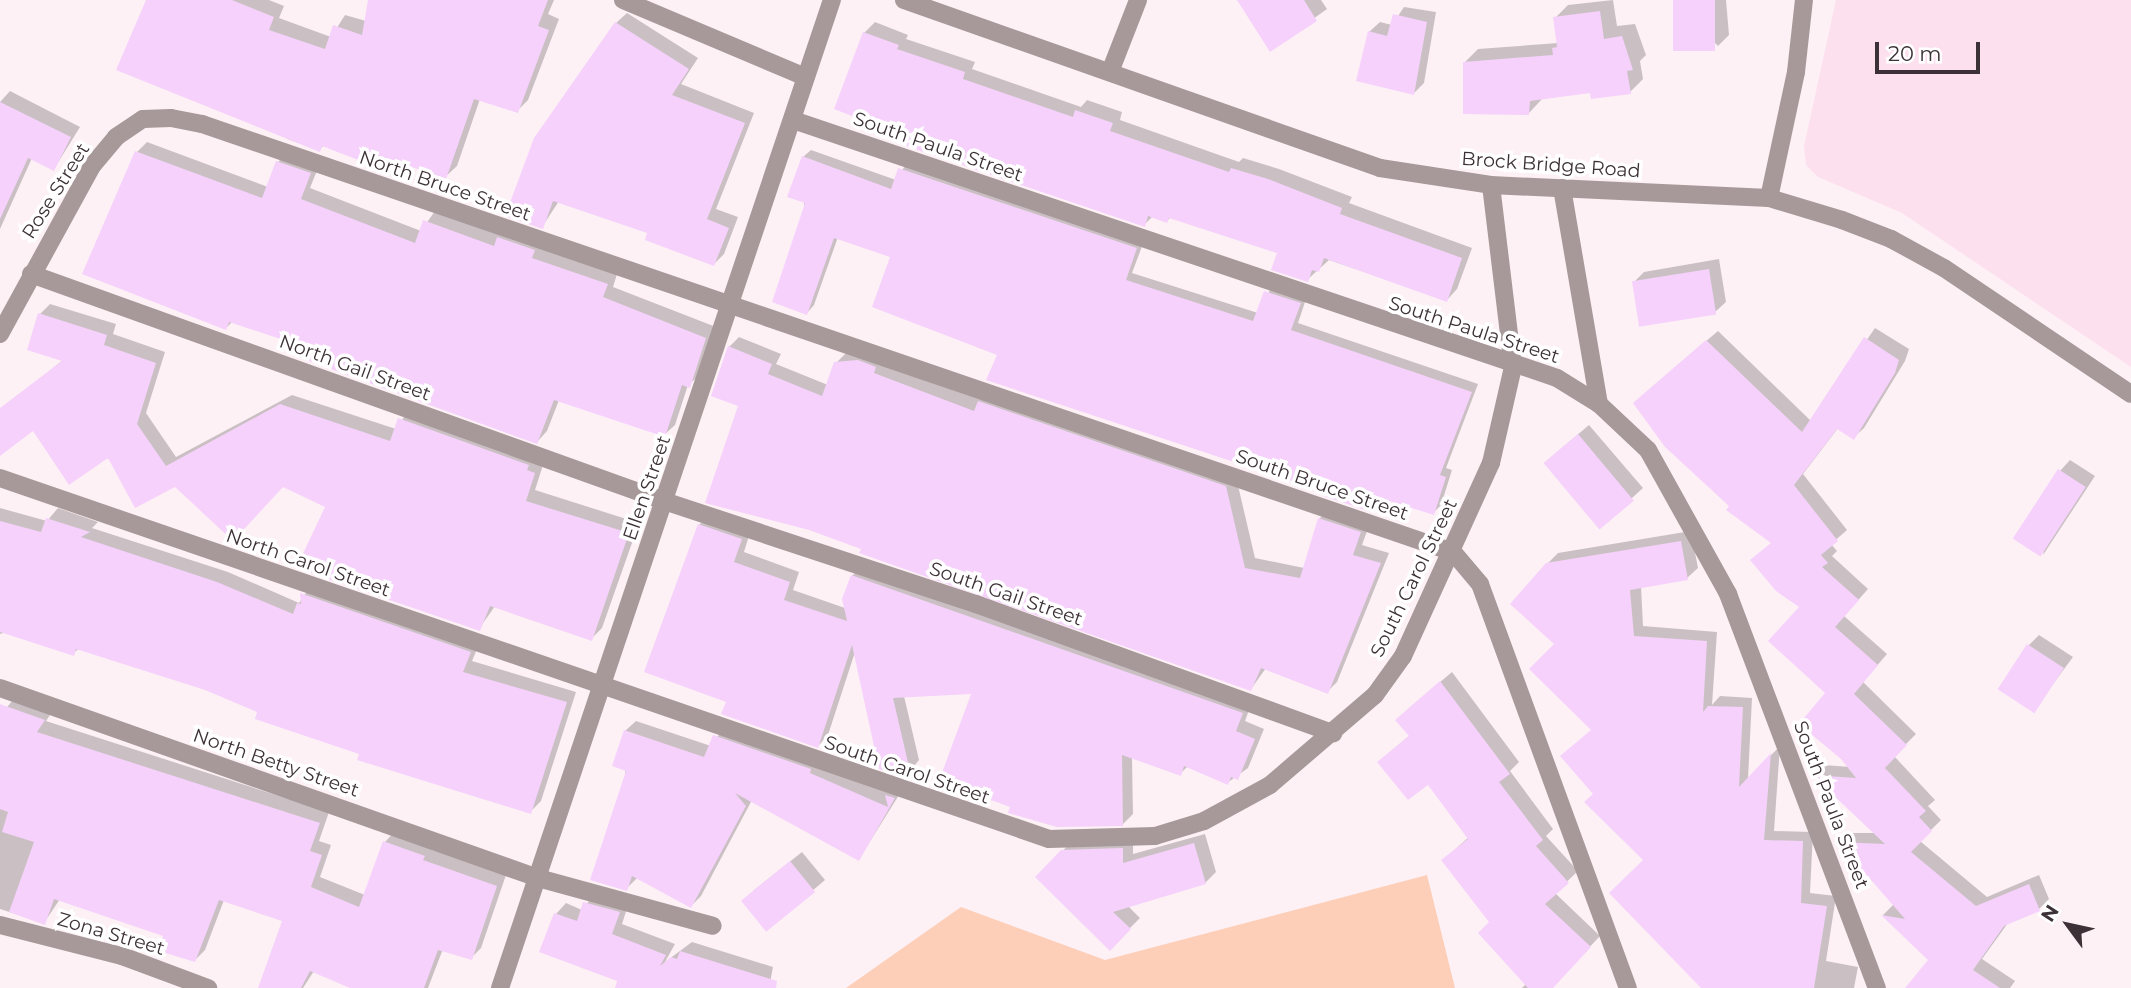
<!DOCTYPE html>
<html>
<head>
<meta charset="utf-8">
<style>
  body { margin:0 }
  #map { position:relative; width:2131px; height:988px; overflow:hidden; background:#fdf1f6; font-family:Montserrat,sans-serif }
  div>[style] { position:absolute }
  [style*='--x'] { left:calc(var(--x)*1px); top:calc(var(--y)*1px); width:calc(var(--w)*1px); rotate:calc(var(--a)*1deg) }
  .built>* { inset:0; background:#fde0ed }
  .green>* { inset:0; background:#fdcfb8 }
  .shadow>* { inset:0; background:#0003 }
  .building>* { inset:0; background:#f5d1fb; transform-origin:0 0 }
  .minor>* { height:18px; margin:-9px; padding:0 9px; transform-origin:9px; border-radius:9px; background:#a79999 }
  span { translate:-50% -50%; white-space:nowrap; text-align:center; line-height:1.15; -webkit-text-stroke:7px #fff; paint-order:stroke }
  .street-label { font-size:19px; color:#3c3136 }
  .north { position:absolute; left:2033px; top:890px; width:70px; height:70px; -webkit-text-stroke:5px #fff; paint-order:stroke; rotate:303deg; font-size:19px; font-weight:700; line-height:28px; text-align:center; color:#3c3136 }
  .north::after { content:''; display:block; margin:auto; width:24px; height:32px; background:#3c3136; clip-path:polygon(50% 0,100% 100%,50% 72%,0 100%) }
  .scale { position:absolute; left:1875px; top:42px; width:105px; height:32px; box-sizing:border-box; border:4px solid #3c3136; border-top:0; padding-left:9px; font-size:21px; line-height:24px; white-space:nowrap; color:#3c3136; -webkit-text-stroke:5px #fff; paint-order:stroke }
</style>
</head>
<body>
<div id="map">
  <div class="built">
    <div style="clip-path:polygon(1836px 0,2131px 0,2131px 367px,1902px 213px,1818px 177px,1806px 165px,1804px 146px)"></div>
  </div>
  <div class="green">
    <div style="clip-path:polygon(1427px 875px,1455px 988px,846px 988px,961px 907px,1105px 960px)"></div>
  </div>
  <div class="shadow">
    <div style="clip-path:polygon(147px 0,269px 0,284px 6px,279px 18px,331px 37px,345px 15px,366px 21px,371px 0,554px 0,548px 14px,559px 19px,528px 100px,517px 111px,480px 99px,457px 166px,445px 177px,387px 157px,378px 166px,324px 145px,319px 150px,287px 139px,289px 135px)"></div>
    <div style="clip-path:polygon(1239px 0,1321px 0,1327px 9px,1271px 49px)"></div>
    <div style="clip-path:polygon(1613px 0,1617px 26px,1635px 24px,1646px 55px,1640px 61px,1643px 79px,1630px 92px,1592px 91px,1542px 99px,1529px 113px,1465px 62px,1478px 49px,1558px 43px,1555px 18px,1568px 5px)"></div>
    <div style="clip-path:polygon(1674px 0,1726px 0,1729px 35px,1718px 46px)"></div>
    <div style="clip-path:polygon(1404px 7px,1436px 12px,1424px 83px,1414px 93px,1369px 32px,1380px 22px,1392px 25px)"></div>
    <div style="clip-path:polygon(627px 13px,698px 58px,681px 84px,754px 113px,716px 209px,738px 217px,724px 254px,714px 264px,650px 232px,559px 201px,542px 227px,616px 23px)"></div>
    <div style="clip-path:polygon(875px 22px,908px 35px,906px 39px,975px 62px,972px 69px,1081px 107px,1087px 100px,1122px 112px,1120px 120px,1239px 162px,1243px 158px,1279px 169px,1352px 197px,1349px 203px,1472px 248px,1457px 289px,1447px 300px,1329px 260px,1307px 280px,1279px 252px,1171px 217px,1167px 221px,1153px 216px,1144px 225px,911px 137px,864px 33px)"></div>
    <div style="clip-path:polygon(10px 91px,80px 127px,54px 169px,32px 158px,0 229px,0 102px)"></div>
    <div style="clip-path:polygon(147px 142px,268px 187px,278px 162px,288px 152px,320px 163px,310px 188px,421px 231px,435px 211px,617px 274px,613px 287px,716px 327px,700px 375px,688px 385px,675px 425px,664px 435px,559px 400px,547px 431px,537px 442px,304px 345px,232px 322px,226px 328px,137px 152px)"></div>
    <div style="clip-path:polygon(811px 150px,896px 180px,908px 161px,1144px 241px,1132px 273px,1258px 313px,1273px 284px,1307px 296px,1298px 323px,1478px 384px,1446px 468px,1452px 470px,1441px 505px,1433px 513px,1377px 496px,1368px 509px,999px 354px,892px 256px,838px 237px,814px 305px,807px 313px,803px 157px)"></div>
    <div style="clip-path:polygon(1719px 259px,1726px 302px,1715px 312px,1634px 282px,1644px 272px)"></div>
    <div style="clip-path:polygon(50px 304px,116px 324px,113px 334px,165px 352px,146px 413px,176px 457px,292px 395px,396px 429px,410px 408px,544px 462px,535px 490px,639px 523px,602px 628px,591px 639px,495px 606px,479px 629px,312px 565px,327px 507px,283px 485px,175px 485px,33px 429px,0 454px,13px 400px,63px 360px,40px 314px)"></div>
    <div style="clip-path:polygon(1875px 328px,1909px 349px,1905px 361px,1864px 428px,1853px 438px,1838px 428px,1803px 474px,1847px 530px,1831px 544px,1837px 551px,1832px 556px,1868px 589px,1844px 616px,1887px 654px,1863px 682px,1916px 734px,1894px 756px,1935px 800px,1928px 806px,1941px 820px,1920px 841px,1987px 897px,2039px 875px,2049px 899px,2039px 909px,2008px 923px,1982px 959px,2015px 981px,2010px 988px,1907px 988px,1930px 960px,1883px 915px,1894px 904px,1840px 842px,1850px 833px,1877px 833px,1815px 775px,1824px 765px,1850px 767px,1802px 606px,1772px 542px,1731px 506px,1645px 393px,1718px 331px,1811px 421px)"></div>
    <div style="clip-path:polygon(739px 337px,781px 354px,776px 364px,828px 385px,836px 363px,846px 353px,981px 400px,989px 392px,1236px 477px,1255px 558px,1304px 568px,1319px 519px,1329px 509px,1370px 523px,1362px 545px,1389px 553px,1337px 682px,1327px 692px,1266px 668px,1251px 689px,863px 548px,740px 405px,729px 347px)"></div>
    <div style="clip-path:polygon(1589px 425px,1643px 488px,1600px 527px,1556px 453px)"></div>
    <div style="clip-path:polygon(2070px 460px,2095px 476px,2043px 555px,2060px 471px)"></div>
    <div style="clip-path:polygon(0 508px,47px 521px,58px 508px,98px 522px,92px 528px,228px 572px,299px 603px,312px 584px,480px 642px,472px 661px,576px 692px,541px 801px,530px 812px,361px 753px,206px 688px,79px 648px,73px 654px,6px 632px,0 634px)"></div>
    <div style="clip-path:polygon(709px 515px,751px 529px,744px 552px,799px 572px,793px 590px,845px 608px,852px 576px,863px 565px,1252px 702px,1245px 721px,1264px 729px,1248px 768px,1227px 783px,1188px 766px,1180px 774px,1132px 757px,1133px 814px,1123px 824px,1012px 806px,973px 692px,904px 696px,919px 760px,906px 776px,855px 652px,828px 735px,818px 746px,728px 701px,699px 525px)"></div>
    <div style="clip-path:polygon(1691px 531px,1698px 568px,1687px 578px,1641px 586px,1643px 626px,1717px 632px,1712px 705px,1720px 696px,1752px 698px,1748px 779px,1780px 746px,1774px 831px,1813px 832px,1810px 893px,1836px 896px,1826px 961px,1858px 967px,1854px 988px,1704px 988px,1645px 860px,1596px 794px,1593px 729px,1556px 644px,1547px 564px,1558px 553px)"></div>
    <div style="clip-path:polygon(2039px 635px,2073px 657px,2033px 711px,2029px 645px)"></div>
    <div style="clip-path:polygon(1452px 672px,1519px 762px,1510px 771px,1553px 829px,1546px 836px,1578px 871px,1555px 893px,1600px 936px,1551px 988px,1522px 988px,1526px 984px,1491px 922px,1443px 860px,1469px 837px,1428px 783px,1390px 752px,1410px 735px,1407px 710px)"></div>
    <div style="clip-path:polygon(16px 696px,54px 709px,46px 721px,329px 812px,319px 841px,331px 845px,320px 877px,365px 895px,385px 842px,395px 831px,434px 845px,432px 850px,506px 875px,481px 948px,471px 958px,443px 949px,428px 988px,354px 988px,314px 971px,303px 988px,268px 988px,284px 920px,224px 900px,205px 950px,195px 960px,166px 935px,60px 899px,44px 923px,0 909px,0 716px)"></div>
    <div style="clip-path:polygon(636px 721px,711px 746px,725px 726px,904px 787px,859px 859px,752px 800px,701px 896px,691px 906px,638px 877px,626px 889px,625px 731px)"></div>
    <div style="clip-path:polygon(1205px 834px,1216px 872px,1205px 883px,1128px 906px,1140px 918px,1110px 948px,1038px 877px,1073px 840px,1133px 838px,1133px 854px)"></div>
    <div style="clip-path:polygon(802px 852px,825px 880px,766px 930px,753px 891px)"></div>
    <div style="clip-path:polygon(595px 893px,629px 902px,622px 924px,675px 944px,665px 962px,692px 942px,773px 967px,769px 988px,667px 988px,556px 914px,566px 903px,582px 910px)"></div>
  </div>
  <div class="building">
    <div style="clip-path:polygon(146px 0,232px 0,274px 17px,269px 30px,325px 49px,333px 25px,362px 35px,368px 0,548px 0,538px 26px,549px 30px,518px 113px,474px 99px,446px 179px,383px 157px,379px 168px,322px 146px,320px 152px,116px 70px)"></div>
    <div style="clip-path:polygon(1237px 0,1304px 0,1317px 21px,1270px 52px)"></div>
    <div style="left:1673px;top:0;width:42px;height:51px"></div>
    <div style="clip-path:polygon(1600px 11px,1604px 39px,1622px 36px,1633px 70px,1627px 71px,1631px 94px,1591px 99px,1590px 93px,1530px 101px,1529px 115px,1463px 114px,1463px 62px,1553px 55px,1552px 48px,1557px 47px,1553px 17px)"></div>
    <div style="clip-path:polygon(1393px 14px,1427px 22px,1414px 95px,1356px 81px,1368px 31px,1387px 36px)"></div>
    <div style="clip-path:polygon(615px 22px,689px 69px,672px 95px,745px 123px,707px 219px,729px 228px,714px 266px,645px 240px,647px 233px,553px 201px,543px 229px,505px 216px,534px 138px)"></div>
    <div style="clip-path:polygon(863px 32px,899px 45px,897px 49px,965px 72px,963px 79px,1073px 117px,1075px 110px,1113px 123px,1110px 131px,1229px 172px,1231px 168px,1268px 179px,1342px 208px,1340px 214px,1462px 258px,1447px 302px,1324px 258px,1319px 272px,1312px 270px,1308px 282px,1271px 270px,1277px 253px,1169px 218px,1167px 223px,1148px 216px,1145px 227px,906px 146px,909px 138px,834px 109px)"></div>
    <div style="clip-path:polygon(0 102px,71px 137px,54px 171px,28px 158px,0 219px)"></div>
    <div style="clip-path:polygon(135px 151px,262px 198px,276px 161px,311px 173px,301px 199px,415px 243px,423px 220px,494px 246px,497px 237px,535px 250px,532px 258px,608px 284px,603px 297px,706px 338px,690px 388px,682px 385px,665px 437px,554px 400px,537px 444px,298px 357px,302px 346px,229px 322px,226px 330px,82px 274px)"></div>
    <div style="clip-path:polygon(802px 156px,891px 189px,898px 168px,1137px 248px,1126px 280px,1253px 321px,1264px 291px,1301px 303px,1291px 330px,1472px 392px,1440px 475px,1446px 477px,1434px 515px,1373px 496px,1368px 511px,1324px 496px,1325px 492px,986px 380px,997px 355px,872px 307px,890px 257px,834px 238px,807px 315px,772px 302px,805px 203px,787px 197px)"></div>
    <div style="left:1709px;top:269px;width:46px;height:78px;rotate:81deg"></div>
    <div style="clip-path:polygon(38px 313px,107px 335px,104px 345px,156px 363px,137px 424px,166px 466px,280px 404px,390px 441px,398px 418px,529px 465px,527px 470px,535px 473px,526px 501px,629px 533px,592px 641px,490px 606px,480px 631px,308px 572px,310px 566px,300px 560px,325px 507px,283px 487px,233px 541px,175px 487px,135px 508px,108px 458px,69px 485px,33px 431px,0 456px,0 408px,62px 361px,27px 350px)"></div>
    <div style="clip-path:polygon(1864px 337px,1899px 360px,1895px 373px,1854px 440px,1837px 429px,1794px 485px,1838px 541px,1821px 555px,1828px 563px,1822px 567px,1859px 600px,1835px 627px,1878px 665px,1854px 694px,1907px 745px,1885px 768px,1926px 811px,1919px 817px,1932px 831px,1911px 852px,1976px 906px,2029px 884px,2040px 911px,2004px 926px,1973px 970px,2000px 988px,1905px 988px,1928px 960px,1881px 915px,1905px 919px,1838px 842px,1885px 844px,1812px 775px,1856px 778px,1841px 759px,1799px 724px,1825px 693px,1768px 641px,1799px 607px,1776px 591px,1750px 560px,1771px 543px,1726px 510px,1729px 506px,1665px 447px,1633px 403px,1706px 340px,1802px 432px)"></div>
    <div style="clip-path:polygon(728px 346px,772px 364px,768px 374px,822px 396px,834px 362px,858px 360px,876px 367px,874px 373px,974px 411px,978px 401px,1226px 486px,1245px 568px,1300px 578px,1318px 518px,1361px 532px,1353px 555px,1381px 563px,1328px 694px,1261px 668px,1251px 691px,859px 553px,861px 549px,809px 530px,705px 503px,738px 406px,711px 396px)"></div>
    <div style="left:1578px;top:434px;width:87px;height:45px;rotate:50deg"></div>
    <div style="left:2058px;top:469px;width:33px;height:83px;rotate:33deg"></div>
    <div style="clip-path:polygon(46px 518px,90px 532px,81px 537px,217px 582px,293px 614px,297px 603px,301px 604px,300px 593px,471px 652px,463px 672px,567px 702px,531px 814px,357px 760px,359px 754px,255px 719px,257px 712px,205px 690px,76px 649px,74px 656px,0 632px,0 521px,41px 532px)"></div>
    <div style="clip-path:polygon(698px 524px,742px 539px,734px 562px,790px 582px,784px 600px,847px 621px,842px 599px,851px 575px,1243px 713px,1236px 731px,1255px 739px,1238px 780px,1231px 777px,1228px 785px,1184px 766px,1181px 776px,1122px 755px,1123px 826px,1057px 827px,1008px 813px,1010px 807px,939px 781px,971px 694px,893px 698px,910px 771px,906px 778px,879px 769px,852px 645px,818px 748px,721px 714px,726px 702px,644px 672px)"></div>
    <div style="clip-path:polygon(1681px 541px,1688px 580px,1630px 590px,1634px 636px,1707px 641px,1703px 712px,1708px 706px,1743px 707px,1739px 787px,1771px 753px,1764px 840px,1803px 841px,1801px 903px,1827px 906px,1814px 988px,1701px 988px,1609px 893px,1643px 860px,1584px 802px,1593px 794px,1560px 756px,1591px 730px,1529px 669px,1554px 644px,1510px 604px,1546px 563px)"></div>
    <div style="left:2027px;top:644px;width:44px;height:54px;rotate:33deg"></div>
    <div style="clip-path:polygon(1440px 681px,1510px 774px,1499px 782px,1543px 840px,1536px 846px,1569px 883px,1545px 904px,1591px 947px,1553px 988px,1528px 988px,1478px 933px,1489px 922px,1441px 860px,1468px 839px,1428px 785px,1408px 800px,1377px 762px,1409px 736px,1395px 720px)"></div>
    <div style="clip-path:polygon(0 704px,45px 720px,37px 732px,320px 823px,310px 851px,322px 855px,311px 887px,359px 907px,383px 841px,425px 856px,423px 860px,497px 886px,472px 960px,438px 950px,424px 988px,350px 988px,310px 971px,301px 988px,258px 988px,282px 921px,219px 900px,195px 962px,159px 951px,163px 936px,54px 899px,45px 925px,9px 912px,34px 842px,2px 832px,8px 812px,0 809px)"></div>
    <div style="clip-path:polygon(624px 730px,704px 757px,713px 735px,811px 769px,810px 773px,888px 807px,885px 795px,895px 798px,859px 861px,735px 793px,746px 806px,691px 908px,632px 876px,627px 891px,590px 880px,626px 771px,612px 766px)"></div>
    <div style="clip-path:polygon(1194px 843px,1206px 884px,1113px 912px,1131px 929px,1110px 951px,1035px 877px,1061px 850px,1123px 848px,1123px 863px)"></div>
    <div style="left:790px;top:861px;width:40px;height:63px;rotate:51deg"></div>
    <div style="clip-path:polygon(583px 902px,620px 912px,612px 934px,666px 955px,660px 966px,671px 957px,677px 959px,680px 951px,777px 981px,776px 988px,615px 988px,617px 981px,539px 952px,554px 913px,577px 921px)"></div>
  </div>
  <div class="minor">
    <div style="--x:623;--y:0;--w:198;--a:22.9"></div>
    <div style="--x:904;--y:0;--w:505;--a:19.44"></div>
    <div style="--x:1380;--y:168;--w:112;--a:8.7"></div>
    <div style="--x:1491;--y:185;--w:278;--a:2.7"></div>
    <div style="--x:1769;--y:198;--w:76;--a:16.8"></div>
    <div style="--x:1842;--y:220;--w:53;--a:21.2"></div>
    <div style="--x:1891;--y:239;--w:60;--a:28.7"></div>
    <div style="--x:1944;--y:268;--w:225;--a:34"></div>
    <div style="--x:1110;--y:72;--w:77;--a:-68.7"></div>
    <div style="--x:793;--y:120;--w:806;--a:18.66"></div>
    <div style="--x:1557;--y:378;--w:49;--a:31.8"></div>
    <div style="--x:1599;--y:404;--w:67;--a:43.2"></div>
    <div style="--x:1648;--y:450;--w:165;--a:60.9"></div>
    <div style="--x:1728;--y:594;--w:421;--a:69.3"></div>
    <div style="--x:1562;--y:188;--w:219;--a:80.3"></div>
    <div style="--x:1769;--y:198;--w:129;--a:-77.9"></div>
    <div style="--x:1796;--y:72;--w:72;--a:-83.7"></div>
    <div style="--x:31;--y:274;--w:672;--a:19.73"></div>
    <div style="--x:664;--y:501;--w:329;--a:18.3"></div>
    <div style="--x:976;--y:604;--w:380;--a:19.9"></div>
    <div style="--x:0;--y:334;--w:192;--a:-61.3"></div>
    <div style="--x:92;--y:166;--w:38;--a:-50"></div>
    <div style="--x:116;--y:137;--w:32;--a:-34"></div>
    <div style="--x:143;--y:119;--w:28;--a:-2"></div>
    <div style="--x:171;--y:118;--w:32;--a:11"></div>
    <div style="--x:202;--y:124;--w:1322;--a:18.89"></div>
    <div style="--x:1453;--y:552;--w:42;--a:49.8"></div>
    <div style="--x:1480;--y:584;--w:430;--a:69.9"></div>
    <div style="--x:0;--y:478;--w:1109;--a:18.99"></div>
    <div style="--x:1049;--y:839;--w:106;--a:-1.6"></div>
    <div style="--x:1155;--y:836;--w:51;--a:-17"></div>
    <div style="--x:1204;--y:821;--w:75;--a:-28.6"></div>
    <div style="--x:1270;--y:785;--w:138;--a:-40.6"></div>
    <div style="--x:1375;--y:695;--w:48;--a:-54.3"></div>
    <div style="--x:1403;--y:656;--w:212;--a:-65.5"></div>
    <div style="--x:1491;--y:463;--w:98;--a:-77.1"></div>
    <div style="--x:1513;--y:367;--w:183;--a:-96.9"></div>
    <div style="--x:0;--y:688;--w:571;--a:19.45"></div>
    <div style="--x:538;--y:878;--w:181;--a:15.3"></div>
    <div style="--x:0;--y:925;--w:126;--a:14.3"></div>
    <div style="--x:122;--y:956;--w:92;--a:20.4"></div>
    <div style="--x:500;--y:988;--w:1042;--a:-71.43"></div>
  </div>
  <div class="street-label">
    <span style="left:938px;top:147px;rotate:19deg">South Paula Street</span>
    <span style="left:1551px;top:165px;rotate:4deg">Brock Bridge Road</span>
    <span style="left:445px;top:186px;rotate:19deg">North Bruce Street</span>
    <span style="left:56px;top:191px;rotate:-58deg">Rose Street</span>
    <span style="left:1474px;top:330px;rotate:18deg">South Paula Street</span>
    <span style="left:355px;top:368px;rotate:20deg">North Gail Street</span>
    <span style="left:1322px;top:485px;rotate:19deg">South Bruce Street</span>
    <span style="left:647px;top:488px;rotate:-71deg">Ellen Street</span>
    <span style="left:308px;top:563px;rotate:19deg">North Carol Street</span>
    <span style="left:1414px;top:578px;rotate:-64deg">South Carol Street</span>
    <span style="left:1006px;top:594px;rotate:19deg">South Gail Street</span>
    <span style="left:276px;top:763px;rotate:19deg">North Betty Street</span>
    <span style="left:907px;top:770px;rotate:19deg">South Carol Street</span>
    <span style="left:1831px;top:805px;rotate:69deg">South Paula Street</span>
    <span style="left:111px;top:934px;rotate:16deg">Zona Street</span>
  </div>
  <div class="north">N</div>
  <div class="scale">20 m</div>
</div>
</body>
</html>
